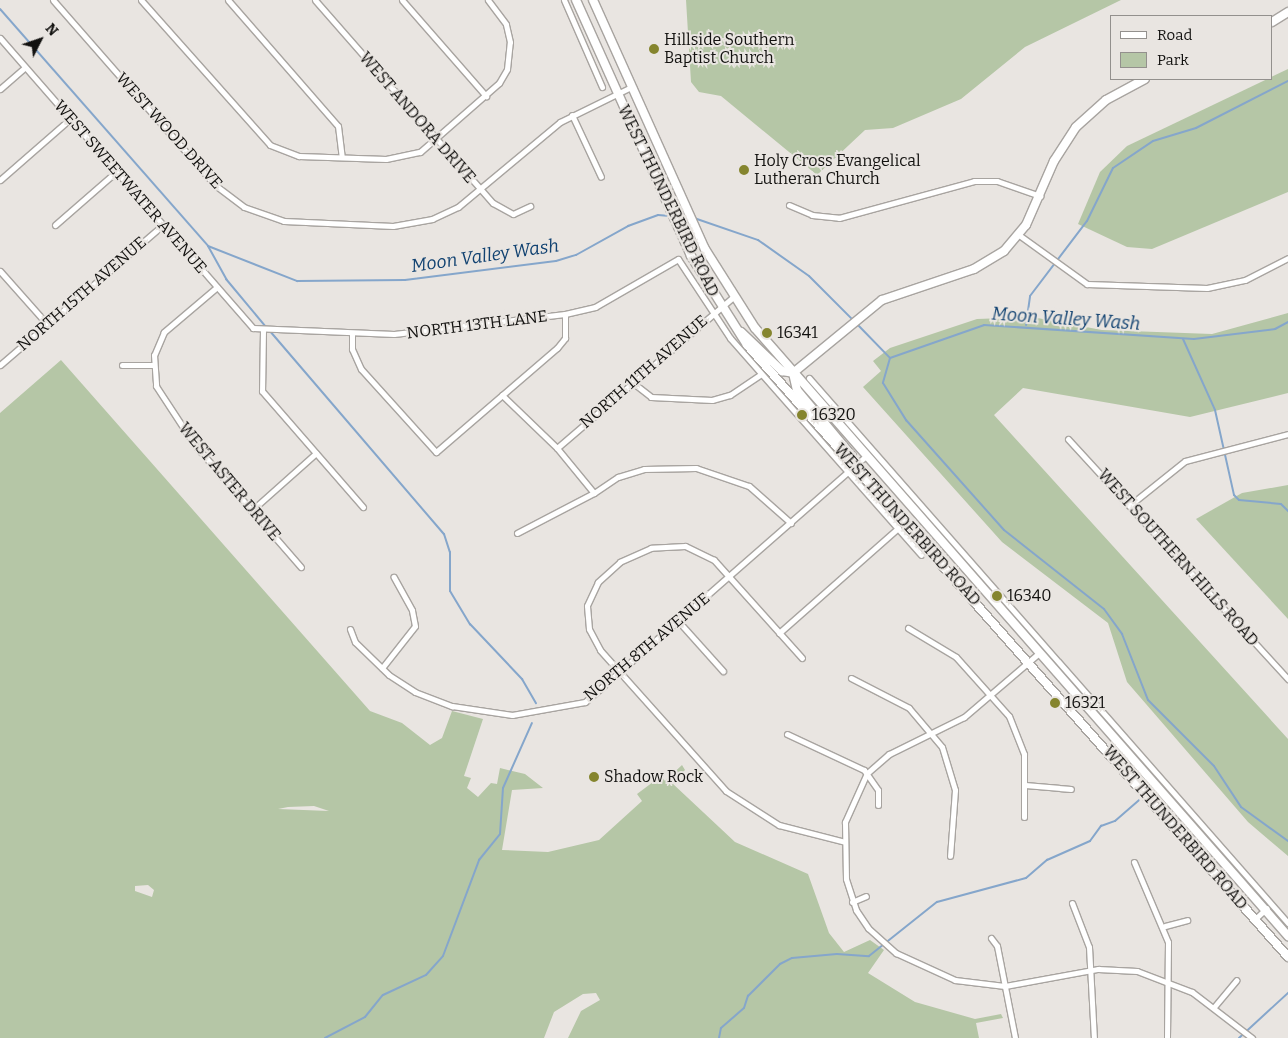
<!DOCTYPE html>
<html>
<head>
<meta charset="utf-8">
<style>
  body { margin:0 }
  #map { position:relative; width:1288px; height:1038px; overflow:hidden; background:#e9e5e1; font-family:Bitter,serif }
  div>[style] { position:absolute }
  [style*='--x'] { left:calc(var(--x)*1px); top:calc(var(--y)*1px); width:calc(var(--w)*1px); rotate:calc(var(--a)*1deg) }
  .green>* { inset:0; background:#b5c6a6 }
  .stream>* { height:2px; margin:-1px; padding:0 1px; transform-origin:1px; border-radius:1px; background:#85a6cb }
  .roads { filter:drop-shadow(1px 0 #a8a4a0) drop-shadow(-1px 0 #a8a4a0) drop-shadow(0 1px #a8a4a0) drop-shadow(0 -1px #a8a4a0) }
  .street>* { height:5px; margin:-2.5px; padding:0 2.5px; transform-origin:2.5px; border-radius:2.5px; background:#fff }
  .secondary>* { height:8px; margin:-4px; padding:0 4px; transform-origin:4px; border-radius:4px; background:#fff }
  .dots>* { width:14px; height:14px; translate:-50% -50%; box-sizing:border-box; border:2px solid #e9e5e1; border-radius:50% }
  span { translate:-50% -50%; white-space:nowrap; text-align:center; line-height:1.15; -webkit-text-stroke:4px #e9e5e1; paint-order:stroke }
  .poi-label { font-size:16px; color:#12110f }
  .left { translate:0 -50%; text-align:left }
  .street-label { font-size:16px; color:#12110f }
  .water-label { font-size:18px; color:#114271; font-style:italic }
  .legend { position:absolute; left:1110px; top:15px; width:162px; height:65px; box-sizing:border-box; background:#e9e5e1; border:1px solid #93908d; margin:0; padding:6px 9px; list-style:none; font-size:15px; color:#12110f }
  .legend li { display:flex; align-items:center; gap:10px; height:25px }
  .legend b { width:25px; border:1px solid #93908d }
  .north { position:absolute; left:15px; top:15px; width:50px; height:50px; -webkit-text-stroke:4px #e9e5e1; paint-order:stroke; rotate:49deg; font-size:14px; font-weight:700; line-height:20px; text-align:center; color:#12110f }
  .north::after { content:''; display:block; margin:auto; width:18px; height:22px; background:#12110f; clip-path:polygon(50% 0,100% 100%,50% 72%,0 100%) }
</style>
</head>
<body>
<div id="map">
  <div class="green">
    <div style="clip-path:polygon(686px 0,1121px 0,1025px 47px,961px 99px,893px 128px,865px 130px,817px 175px,721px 96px,699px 92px,691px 82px)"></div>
    <div style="clip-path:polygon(1288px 69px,1288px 192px,1152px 249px,1127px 247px,1078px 224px,1100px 172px,1127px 146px)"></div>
    <div style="clip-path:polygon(1288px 313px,1288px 393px,1190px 417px,1023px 388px,994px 415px,1288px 739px,1288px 856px,1248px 822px,1127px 682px,1108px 623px,1002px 542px,863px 387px,881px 371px,873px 361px,890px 348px,977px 319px,1032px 317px,1102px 330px,1212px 334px)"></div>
    <div style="clip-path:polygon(evenodd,61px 360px,370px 711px,402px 723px,430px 745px,442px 738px,452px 711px,483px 719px,464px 776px,471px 778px,467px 788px,478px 797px,491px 783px,497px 784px,500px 768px,525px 774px,543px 788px,512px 790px,502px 850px,548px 852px,599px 840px,642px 801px,637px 794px,661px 776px,665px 781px,682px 765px,685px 770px,672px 783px,735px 842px,808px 874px,829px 933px,844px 952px,870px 940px,884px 950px,868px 973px,915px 1002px,975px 1019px,1001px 1014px,1003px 1018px,976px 1023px,979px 1038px,568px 1038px,581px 1011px,600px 1000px,596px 993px,583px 994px,554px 1012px,544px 1038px,0 1038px,0 413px,61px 360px,314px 806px,329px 811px,278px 809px,288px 807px,314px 806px,61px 360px,148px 885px,154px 890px,152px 897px,135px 891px,135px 886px,148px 885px)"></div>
    <div style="clip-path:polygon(1288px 485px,1288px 619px,1196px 519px,1242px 493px)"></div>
  </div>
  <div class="stream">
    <div style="--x:0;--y:9;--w:315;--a:48.7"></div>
    <div style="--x:208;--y:246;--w:96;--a:21.5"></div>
    <div style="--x:297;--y:281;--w:108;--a:-0.5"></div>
    <div style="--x:405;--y:280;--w:152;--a:-7.2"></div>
    <div style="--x:556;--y:261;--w:21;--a:-17"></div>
    <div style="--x:576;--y:255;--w:60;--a:-29.1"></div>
    <div style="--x:628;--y:226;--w:32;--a:-20"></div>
    <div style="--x:658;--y:215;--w:12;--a:5"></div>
    <div style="--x:677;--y:216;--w:10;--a:6"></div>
    <div style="--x:694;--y:218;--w:68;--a:19"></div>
    <div style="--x:758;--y:240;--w:62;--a:35.2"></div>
    <div style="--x:809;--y:276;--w:62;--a:45"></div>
    <div style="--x:208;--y:246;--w:38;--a:61"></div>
    <div style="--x:226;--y:279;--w:62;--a:50.2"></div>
    <div style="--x:856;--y:323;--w:49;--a:45.8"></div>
    <div style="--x:890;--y:358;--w:100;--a:-19.3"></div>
    <div style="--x:984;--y:325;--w:210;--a:3.8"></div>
    <div style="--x:1194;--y:339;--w:82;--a:-7"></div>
    <div style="--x:1275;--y:329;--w:15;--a:-28"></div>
    <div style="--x:1026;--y:325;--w:29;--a:-82"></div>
    <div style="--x:1030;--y:296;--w:94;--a:-52.8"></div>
    <div style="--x:1087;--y:221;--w:59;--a:-63.9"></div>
    <div style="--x:1113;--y:168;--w:48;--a:-34"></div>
    <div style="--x:1153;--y:141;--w:45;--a:-16.8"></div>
    <div style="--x:1196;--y:128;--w:103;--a:-27.1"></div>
    <div style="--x:269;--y:330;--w:269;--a:49.4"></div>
    <div style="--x:444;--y:534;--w:19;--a:72"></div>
    <div style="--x:450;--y:552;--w:39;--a:90"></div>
    <div style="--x:450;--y:591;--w:39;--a:59"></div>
    <div style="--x:470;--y:624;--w:76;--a:46.6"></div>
    <div style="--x:522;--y:679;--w:28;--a:60"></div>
    <div style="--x:1183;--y:339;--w:78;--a:65.7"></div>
    <div style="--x:1215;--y:410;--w:87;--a:77.4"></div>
    <div style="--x:1234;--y:495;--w:7;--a:45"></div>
    <div style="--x:1239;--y:500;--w:42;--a:5.4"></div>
    <div style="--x:1281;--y:504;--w:10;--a:45"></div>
    <div style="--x:890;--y:358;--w:26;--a:106"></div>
    <div style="--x:883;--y:383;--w:44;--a:58.1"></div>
    <div style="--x:906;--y:420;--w:147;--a:48.3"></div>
    <div style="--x:1004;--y:530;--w:127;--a:38.3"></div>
    <div style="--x:1104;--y:609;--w:31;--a:54"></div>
    <div style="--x:1122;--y:634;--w:71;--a:68.5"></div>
    <div style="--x:1148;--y:700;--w:93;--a:45"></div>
    <div style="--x:1214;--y:766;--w:49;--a:56.6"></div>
    <div style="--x:1241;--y:807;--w:58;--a:35.9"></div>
    <div style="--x:325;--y:1038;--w:45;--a:-27.7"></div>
    <div style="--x:365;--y:1017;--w:28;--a:-51"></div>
    <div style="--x:383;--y:995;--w:47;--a:-24.9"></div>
    <div style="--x:426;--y:975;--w:25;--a:-48"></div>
    <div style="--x:443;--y:956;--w:103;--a:-69.4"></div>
    <div style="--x:479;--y:860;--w:33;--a:-51"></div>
    <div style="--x:500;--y:834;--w:46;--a:-86.3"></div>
    <div style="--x:503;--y:788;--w:71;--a:-66"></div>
    <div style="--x:719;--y:1038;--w:10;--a:-79"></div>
    <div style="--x:721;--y:1028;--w:30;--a:-41"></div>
    <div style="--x:744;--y:1008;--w:13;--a:-72"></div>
    <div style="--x:748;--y:996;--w:45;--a:-45"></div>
    <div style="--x:780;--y:964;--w:13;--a:-27"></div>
    <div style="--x:792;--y:958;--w:45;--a:-5.1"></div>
    <div style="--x:837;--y:954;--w:32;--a:4"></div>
    <div style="--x:869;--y:956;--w:87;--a:-38.5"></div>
    <div style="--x:937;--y:902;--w:92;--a:-15.1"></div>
    <div style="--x:1026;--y:878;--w:28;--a:-41"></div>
    <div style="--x:1047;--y:860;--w:47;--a:-23.8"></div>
    <div style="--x:1090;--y:841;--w:19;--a:-54"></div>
    <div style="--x:1101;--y:826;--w:15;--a:-20"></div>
    <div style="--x:1115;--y:821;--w:32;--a:-41"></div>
    <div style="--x:1239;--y:1038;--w:67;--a:-42.6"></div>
  </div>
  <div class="roads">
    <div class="street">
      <div style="--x:53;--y:0;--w:246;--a:48.8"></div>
      <div style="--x:215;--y:185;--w:36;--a:37"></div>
      <div style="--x:244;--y:207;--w:42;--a:19.3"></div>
      <div style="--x:284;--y:221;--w:109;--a:2.6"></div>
      <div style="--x:393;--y:226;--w:40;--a:-10"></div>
      <div style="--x:432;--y:219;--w:29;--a:-25"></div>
      <div style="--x:458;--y:207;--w:133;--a:-39.8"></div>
      <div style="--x:560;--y:122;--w:79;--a:-26.2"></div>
      <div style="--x:141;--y:0;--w:194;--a:48.3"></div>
      <div style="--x:270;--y:145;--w:31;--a:21"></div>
      <div style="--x:299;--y:156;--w:87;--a:2"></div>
      <div style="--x:386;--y:159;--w:35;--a:-12"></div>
      <div style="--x:420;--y:152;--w:105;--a:-41.1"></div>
      <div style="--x:499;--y:83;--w:16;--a:-60"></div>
      <div style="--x:507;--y:69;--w:27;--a:-84"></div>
      <div style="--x:510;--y:42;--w:18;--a:-103"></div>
      <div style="--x:506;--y:24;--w:30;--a:-127"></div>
      <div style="--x:228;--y:0;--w:167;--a:48.9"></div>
      <div style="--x:338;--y:126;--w:31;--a:83"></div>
      <div style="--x:315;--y:0;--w:270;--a:48.8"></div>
      <div style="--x:493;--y:203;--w:23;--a:29"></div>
      <div style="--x:513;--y:214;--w:19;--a:-25"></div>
      <div style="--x:402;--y:0;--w:128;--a:48.8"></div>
      <div style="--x:564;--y:0;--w:95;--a:66.4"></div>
      <div style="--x:0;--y:38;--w:385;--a:48.9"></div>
      <div style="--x:253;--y:328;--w:141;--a:2.4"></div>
      <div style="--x:394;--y:334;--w:172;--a:-6.7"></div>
      <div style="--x:565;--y:314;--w:31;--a:-13"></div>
      <div style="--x:595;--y:307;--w:96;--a:-30"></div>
      <div style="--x:678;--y:259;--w:95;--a:56.6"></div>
      <div style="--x:730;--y:338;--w:289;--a:48.6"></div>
      <div style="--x:0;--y:89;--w:33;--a:-41"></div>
      <div style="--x:572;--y:115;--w:68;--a:64.9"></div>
      <div style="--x:0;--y:180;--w:94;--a:-41.1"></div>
      <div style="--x:789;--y:205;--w:25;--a:23"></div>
      <div style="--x:812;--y:215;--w:27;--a:6"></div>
      <div style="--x:839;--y:218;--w:140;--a:-15.3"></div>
      <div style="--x:974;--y:181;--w:23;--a:0"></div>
      <div style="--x:997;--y:181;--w:46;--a:19.2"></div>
      <div style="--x:55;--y:225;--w:82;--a:-41.1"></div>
      <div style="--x:1019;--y:235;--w:84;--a:35.8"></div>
      <div style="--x:1087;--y:284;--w:120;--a:1.9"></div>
      <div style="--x:1207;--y:288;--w:39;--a:-12"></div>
      <div style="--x:1245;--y:280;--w:48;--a:-27.1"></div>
      <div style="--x:0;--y:271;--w:71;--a:48.4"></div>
      <div style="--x:217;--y:287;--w:70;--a:139.7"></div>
      <div style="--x:164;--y:332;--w:25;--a:113"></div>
      <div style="--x:154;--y:355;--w:31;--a:86"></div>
      <div style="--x:156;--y:386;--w:69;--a:56.8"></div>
      <div style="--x:194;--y:444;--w:163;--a:49"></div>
      <div style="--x:263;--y:330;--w:61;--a:90.9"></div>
      <div style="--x:262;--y:391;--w:154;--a:49"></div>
      <div style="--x:352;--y:333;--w:16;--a:90"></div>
      <div style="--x:352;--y:349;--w:22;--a:66"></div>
      <div style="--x:361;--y:369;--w:112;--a:47.9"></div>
      <div style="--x:436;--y:452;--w:160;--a:-40.7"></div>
      <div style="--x:557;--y:348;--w:13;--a:-51"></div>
      <div style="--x:565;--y:338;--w:24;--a:-90"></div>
      <div style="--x:0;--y:365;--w:216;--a:-40.7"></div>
      <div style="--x:122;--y:365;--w:31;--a:0"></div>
      <div style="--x:809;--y:378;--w:726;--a:48.69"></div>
      <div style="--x:632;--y:382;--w:24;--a:38"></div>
      <div style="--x:651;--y:397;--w:61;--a:2.8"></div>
      <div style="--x:712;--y:400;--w:19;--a:-16"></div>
      <div style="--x:730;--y:395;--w:37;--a:-34"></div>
      <div style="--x:502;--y:395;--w:76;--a:43.9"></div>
      <div style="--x:557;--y:448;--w:58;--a:50.6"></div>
      <div style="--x:594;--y:493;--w:29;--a:-34"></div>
      <div style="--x:618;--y:477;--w:27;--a:-17"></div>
      <div style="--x:644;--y:469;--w:52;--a:-1.1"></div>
      <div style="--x:696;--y:468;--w:56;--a:18.8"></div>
      <div style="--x:749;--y:486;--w:56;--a:41.4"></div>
      <div style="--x:1068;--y:439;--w:326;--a:47.5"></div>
      <div style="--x:557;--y:448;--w:232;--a:-40.6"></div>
      <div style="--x:1130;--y:505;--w:70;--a:-38.7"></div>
      <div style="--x:1185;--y:461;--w:106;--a:-14.7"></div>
      <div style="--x:251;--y:511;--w:87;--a:-41.7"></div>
      <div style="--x:517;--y:533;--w:87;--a:-27.5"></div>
      <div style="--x:679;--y:622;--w:66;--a:48.1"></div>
      <div style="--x:908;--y:628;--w:56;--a:31.1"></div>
      <div style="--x:956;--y:657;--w:79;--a:48.1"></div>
      <div style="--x:1009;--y:716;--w:41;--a:68.5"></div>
      <div style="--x:1024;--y:754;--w:63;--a:90"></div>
      <div style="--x:350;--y:629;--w:14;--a:69"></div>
      <div style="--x:355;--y:642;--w:47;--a:44.1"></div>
      <div style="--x:389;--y:675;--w:31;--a:33"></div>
      <div style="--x:415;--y:692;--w:40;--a:21"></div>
      <div style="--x:452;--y:706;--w:61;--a:8.5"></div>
      <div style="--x:512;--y:715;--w:74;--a:-10.1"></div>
      <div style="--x:585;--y:702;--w:372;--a:-41.2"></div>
      <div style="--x:779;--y:633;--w:159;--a:-41.4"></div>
      <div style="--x:1039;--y:653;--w:99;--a:139.5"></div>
      <div style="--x:964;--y:717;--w:84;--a:153.7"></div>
      <div style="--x:889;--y:754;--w:29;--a:139"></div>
      <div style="--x:867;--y:773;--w:54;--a:114.2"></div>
      <div style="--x:845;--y:822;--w:57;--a:89"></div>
      <div style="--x:846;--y:879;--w:33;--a:72"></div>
      <div style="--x:856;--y:910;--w:22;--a:56"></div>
      <div style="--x:868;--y:928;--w:38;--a:42"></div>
      <div style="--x:896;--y:953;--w:65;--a:24.6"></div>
      <div style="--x:955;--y:980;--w:50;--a:6.8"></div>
      <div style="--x:1005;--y:986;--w:95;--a:-10.4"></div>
      <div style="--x:1098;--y:969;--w:39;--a:3"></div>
      <div style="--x:1137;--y:971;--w:59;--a:20.9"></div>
      <div style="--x:1192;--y:992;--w:76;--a:37.5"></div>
      <div style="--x:802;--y:658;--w:132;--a:-131.9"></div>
      <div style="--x:714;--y:560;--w:32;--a:-154"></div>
      <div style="--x:685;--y:546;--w:34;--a:177"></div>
      <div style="--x:651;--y:548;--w:34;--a:156"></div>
      <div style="--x:620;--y:562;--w:30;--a:138"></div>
      <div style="--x:598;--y:582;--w:26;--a:115"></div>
      <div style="--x:587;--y:606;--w:23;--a:85"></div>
      <div style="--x:589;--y:629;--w:24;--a:62"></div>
      <div style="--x:600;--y:650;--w:189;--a:48.2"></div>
      <div style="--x:726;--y:791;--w:63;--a:32.7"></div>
      <div style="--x:779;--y:825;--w:68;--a:14.4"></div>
      <div style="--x:382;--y:668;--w:53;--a:-51.8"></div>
      <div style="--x:415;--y:626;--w:16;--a:-101"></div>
      <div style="--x:412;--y:610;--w:38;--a:-119"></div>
      <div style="--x:851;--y:678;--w:65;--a:27.3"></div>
      <div style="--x:909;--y:708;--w:51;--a:49.8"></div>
      <div style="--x:942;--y:747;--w:45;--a:73.2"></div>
      <div style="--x:955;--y:790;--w:66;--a:94.3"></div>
      <div style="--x:787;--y:734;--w:85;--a:25.1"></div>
      <div style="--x:864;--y:770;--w:24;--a:55"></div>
      <div style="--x:878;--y:790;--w:15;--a:90"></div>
      <div style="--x:1025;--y:785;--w:46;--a:5"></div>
      <div style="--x:1134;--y:862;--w:87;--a:67"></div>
      <div style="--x:1168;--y:942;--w:96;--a:90.6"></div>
      <div style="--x:852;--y:902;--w:15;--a:-23"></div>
      <div style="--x:1072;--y:903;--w:47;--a:68.9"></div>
      <div style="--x:1089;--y:947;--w:91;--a:86.9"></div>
      <div style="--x:1255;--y:919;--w:16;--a:-43"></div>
      <div style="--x:1165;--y:926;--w:23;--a:-15"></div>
      <div style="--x:991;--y:938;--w:10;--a:53"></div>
      <div style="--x:997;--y:946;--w:94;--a:78.9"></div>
      <div style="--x:1214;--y:1007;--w:35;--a:-50"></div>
    </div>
    <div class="secondary">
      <div style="--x:576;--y:0;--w:281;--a:65.8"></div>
      <div style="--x:691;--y:256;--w:105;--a:57.8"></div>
      <div style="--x:747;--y:345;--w:817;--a:48.52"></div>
      <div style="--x:593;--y:0;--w:273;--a:65.8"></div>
      <div style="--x:705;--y:249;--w:93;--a:57.7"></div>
      <div style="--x:755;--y:328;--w:809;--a:48.76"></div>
      <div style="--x:1272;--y:22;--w:19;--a:-32"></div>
      <div style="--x:741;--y:332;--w:57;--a:43.6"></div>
      <div style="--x:782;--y:371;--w:11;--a:10"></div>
      <div style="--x:793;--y:373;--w:115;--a:-39.4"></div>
      <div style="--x:882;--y:300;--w:97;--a:-18.6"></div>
      <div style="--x:974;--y:269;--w:35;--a:-31"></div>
      <div style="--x:1004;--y:251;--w:34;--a:-50"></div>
      <div style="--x:1026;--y:225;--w:70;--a:-66.4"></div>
      <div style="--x:1054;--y:161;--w:40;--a:-57.1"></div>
      <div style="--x:1076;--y:127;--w:40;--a:-42"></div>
      <div style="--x:1106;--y:100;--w:44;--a:-28.3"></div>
      <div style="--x:793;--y:373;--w:17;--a:77"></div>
      <div style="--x:797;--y:390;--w:86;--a:50.2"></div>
      <div style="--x:852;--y:456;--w:11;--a:85"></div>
    </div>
  </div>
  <div class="dots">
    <div style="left:654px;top:49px;background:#85852e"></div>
    <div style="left:744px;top:170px;background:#85852e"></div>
    <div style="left:767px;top:333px;background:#85852e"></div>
    <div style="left:802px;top:415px;background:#85852e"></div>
    <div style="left:997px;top:596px;background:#85852e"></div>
    <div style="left:1055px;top:703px;background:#85852e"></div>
    <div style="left:594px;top:777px;background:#85852e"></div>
  </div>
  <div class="poi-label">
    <span class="left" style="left:664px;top:49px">Hillside Southern<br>Baptist Church</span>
    <span class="left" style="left:754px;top:170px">Holy Cross Evangelical<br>Lutheran Church</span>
    <span class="left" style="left:777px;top:333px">16341</span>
    <span class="left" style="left:812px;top:415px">16320</span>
    <span class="left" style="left:1007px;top:596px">16340</span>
    <span class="left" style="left:1065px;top:703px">16321</span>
    <span class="left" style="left:604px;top:777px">Shadow Rock</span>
  </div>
  <div class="street-label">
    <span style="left:417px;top:118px;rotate:49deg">WEST ANDORA DRIVE</span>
    <span style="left:169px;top:131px;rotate:48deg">WEST WOOD DRIVE</span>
    <span style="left:130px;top:187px;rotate:49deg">WEST SWEETWATER AVENUE</span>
    <span style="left:668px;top:201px;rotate:64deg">WEST THUNDERBIRD ROAD</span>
    <span style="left:82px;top:294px;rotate:-41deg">NORTH 15TH AVENUE</span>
    <span style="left:477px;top:325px;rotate:-7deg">NORTH 13TH LANE</span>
    <span style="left:644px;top:372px;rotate:-41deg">NORTH 11TH AVENUE</span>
    <span style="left:229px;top:482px;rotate:50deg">WEST ASTER DRIVE</span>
    <span style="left:907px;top:525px;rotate:48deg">WEST THUNDERBIRD ROAD</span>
    <span style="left:1178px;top:558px;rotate:48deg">WEST SOUTHERN HILLS ROAD</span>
    <span style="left:647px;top:647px;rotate:-40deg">NORTH 8TH AVENUE</span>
    <span style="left:1175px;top:828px;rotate:49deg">WEST THUNDERBIRD ROAD</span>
  </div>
  <div class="water-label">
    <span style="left:485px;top:256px;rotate:-8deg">Moon Valley Wash</span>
    <span style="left:1066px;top:319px;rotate:4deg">Moon Valley Wash</span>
  </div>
  <ul class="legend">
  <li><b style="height:6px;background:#fff"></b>Road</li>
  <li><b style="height:14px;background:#b5c6a6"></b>Park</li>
  </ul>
  <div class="north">N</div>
</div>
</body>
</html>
